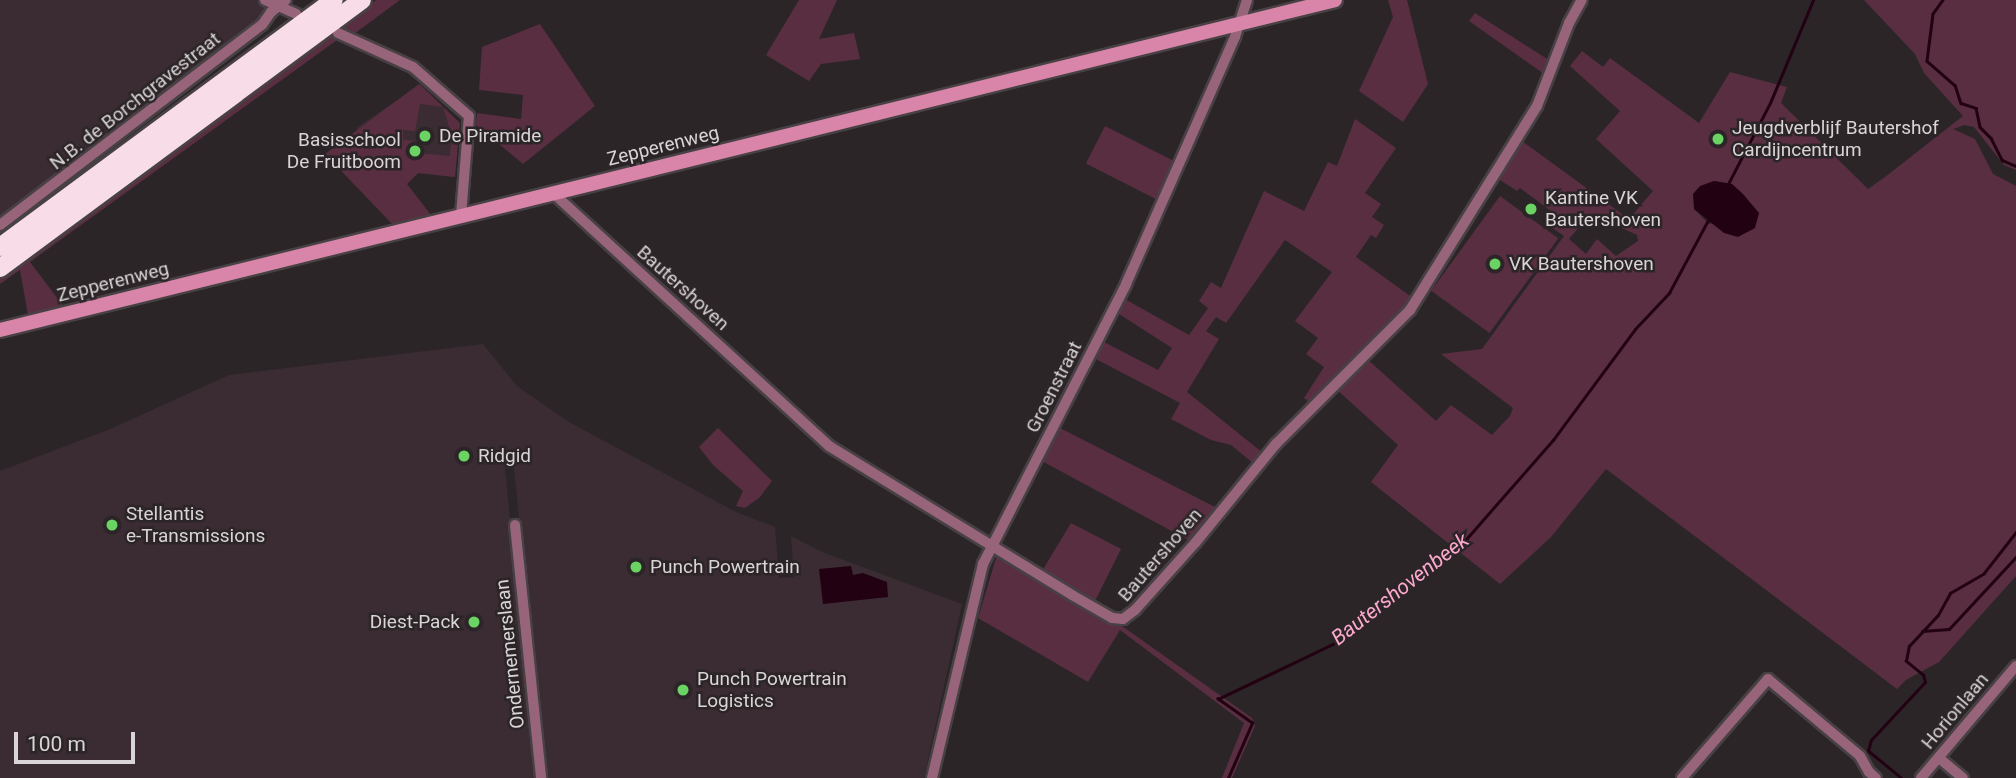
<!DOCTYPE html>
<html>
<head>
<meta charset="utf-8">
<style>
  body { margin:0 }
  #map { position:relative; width:2016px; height:778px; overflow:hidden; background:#2c2528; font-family:Roboto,sans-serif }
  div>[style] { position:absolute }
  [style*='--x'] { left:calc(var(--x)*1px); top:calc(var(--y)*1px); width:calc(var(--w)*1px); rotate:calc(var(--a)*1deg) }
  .built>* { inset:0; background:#3a2c32 }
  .green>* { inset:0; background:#592e41; transform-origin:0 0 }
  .water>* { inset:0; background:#220212 }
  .stream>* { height:2.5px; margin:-1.25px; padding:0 1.25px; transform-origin:1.25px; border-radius:1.25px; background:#220212 }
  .roads { filter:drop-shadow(2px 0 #484144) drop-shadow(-2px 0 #484144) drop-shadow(0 2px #484144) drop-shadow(0 -2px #484144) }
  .street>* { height:10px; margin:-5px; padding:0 5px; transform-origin:5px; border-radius:5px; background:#98647a }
  .secondary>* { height:14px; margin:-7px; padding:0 7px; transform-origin:7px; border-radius:7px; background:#d885a9 }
  .highway>* { height:18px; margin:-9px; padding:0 9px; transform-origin:9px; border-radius:9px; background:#f8dce7 }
  .dots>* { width:19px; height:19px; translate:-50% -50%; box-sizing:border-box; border:4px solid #2c2528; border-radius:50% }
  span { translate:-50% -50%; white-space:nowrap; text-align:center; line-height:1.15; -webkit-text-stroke:5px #2c2528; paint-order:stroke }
  .street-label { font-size:19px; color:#d9d4d6 }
  .poi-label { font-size:19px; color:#d9d4d6 }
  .left { translate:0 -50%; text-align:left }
  .right { translate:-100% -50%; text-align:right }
  .water-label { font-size:21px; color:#fba8cc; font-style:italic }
  .scale { position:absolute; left:14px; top:732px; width:121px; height:32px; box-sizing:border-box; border:4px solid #d9d4d6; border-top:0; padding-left:9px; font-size:21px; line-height:24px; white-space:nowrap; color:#d9d4d6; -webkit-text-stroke:5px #2c2528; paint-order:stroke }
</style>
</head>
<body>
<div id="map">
  <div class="built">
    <div style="clip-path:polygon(0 0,280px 0,0 223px)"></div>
    <div style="clip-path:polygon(421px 84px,456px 120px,452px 177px,418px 173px,406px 184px,356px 128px)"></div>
    <div style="clip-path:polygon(483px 344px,517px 386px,569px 422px,736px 512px,775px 527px,779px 578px,794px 577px,791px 536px,822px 552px,962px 604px,924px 778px,545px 778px,514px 468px,505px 469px,537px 778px,0 778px,0 471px,108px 430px,229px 375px)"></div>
  </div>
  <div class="green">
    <div style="clip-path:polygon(376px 0,400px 0,354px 34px,340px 27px)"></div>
    <div style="clip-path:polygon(799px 0,837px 0,819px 39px,854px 33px,860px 59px,821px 64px,809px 81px,766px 55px)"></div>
    <div style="clip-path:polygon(1388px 0,1407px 0,1428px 84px,1403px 122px,1359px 91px,1393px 17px)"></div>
    <div style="clip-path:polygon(evenodd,1864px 0,2016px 0,2016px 170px,2004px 165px,1974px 127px,1964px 125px,1953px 129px,1975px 139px,1993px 174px,2016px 186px,2016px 576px,1939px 662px,1906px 680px,1897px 689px,1606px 469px,1551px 537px,1500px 584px,1371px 482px,1398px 445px,1336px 389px,1367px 359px,1436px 421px,1451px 405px,1492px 435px,1510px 416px,1513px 408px,1441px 354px,1482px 349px,1564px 236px,1548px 225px,1555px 214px,1520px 188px,1517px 191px,1497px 178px,1522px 141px,1629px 219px,1653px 191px,1596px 139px,1620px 111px,1570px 66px,1582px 51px,1603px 67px,1610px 58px,1699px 123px,1730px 72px,1787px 87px,1781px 103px,1868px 189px,1885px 177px,1963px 116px,1924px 73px,1915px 54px,1864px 0,1714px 181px,1732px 184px,1759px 214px,1709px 224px,1694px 209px,1714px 181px,1864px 0,1594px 218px,1606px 229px,1608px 222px,1637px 235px,1638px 241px,1616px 256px,1597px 239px,1586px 254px,1569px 239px,1585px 220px,1590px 222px,1594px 218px)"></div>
    <div style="clip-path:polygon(1475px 13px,1552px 62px,1547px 76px,1469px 21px)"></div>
    <div style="clip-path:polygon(540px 24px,595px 106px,523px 164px,476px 125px,477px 113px,521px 119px,523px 95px,479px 90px,482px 47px)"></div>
    <div style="clip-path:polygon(329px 35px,337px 40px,30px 262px,64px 307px,28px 315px,20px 270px,0 284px,0 278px)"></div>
    <div style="clip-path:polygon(419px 84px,460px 123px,459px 134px,451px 133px,443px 107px,420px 104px,415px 131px,403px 130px,403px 140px,416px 141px,416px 153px,450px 156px,451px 144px,458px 145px,455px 177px,418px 173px,407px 184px,431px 215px,394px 226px,325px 154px)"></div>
    <div style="clip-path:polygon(1355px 119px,1396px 148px,1365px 193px,1381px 204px,1372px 217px,1384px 225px,1376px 238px,1371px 235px,1356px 257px,1413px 298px,1385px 331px,1309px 402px,1304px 398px,1324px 367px,1306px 354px,1318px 338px,1295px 321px,1332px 272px,1285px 240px,1226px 323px,1216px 317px,1206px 331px,1219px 339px,1187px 392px,1263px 453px,1254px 464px,1231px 445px,1211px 440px,1171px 419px,1180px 403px,1094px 358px,1102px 341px,1158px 370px,1172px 348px,1116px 312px,1123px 298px,1189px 335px,1208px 308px,1199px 301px,1211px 282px,1221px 288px,1264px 191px,1304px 211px,1328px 162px,1337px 166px)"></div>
    <div style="left:1105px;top:126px;width:80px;height:42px;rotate:27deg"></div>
    <div style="left:1500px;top:196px;width:72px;height:117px;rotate:36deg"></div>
    <div style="clip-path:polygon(1058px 427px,1219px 509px,1192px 542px,1040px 460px)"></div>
    <div style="clip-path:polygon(718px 428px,772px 481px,760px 497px,745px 508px,736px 506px,743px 491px,713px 465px,699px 447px)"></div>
    <div style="clip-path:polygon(1071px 523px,1121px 549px,1094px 603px,1042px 571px)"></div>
    <div style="clip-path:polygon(1002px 557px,1122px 626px,1252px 718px,1255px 726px,1232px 778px,1222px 778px,1244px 723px,1120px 630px,1088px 682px,978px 618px,996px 558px)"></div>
  </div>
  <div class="water">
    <div style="clip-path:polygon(1714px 181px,1732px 184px,1743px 194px,1759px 213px,1755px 228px,1738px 237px,1724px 233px,1694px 209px,1693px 194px,1700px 186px)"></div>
    <div style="clip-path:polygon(851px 566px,853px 575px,863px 573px,887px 582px,888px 597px,823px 604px,819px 569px)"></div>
  </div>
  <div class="stream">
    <div style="--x:1943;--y:0;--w:17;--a:126"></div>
    <div style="--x:1933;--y:14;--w:47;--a:97.3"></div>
    <div style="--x:1927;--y:61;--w:37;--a:41"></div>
    <div style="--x:1955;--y:85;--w:19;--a:72"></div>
    <div style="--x:1961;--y:103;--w:16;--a:18"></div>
    <div style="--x:1976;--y:108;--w:19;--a:78"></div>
    <div style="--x:1980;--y:127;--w:16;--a:45"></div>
    <div style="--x:1991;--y:138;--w:25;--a:63"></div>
    <div style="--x:2002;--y:160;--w:15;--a:23"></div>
    <div style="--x:1728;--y:184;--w:91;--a:-62.6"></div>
    <div style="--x:1770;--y:103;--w:112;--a:-67.3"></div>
    <div style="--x:1922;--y:631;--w:27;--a:-4"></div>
    <div style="--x:1949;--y:629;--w:98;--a:-47.1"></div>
    <div style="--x:1228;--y:778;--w:60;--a:-66.4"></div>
    <div style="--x:1252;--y:723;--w:42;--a:-144.8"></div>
    <div style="--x:1218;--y:699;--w:136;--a:-25.6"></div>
    <div style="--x:1341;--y:640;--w:69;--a:-45"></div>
    <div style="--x:1390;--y:591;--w:85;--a:-32.9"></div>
    <div style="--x:1461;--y:545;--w:140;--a:-48.8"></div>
    <div style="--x:1553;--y:440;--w:138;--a:-53.5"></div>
    <div style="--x:1635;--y:329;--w:50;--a:-46.6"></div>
    <div style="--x:1669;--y:293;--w:81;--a:-61.8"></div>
    <div style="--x:1901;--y:778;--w:43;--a:-140.7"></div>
    <div style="--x:1868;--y:751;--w:11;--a:-75"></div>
    <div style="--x:1871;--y:740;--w:79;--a:-47"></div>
    <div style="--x:1925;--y:682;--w:7;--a:-106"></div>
    <div style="--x:1923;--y:675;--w:22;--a:-141"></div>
    <div style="--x:1906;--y:661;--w:15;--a:-79"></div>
    <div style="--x:1909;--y:646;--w:42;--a:-46.9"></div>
    <div style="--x:1938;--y:615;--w:25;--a:-61"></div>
    <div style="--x:1950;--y:593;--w:39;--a:-30"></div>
    <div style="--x:1984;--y:573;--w:52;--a:-52"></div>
  </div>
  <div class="roads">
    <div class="street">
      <div style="--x:265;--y:0;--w:34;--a:24"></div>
      <div style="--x:338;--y:33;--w:82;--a:24.4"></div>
      <div style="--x:413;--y:67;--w:74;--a:41.2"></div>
      <div style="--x:469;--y:116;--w:99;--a:94.6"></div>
      <div style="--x:553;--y:193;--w:374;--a:42.5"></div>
      <div style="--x:829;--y:446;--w:285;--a:31.5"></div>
      <div style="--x:1072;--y:595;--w:46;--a:29.9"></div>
      <div style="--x:1112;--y:618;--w:11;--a:5"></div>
      <div style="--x:1123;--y:619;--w:15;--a:-37"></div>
      <div style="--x:1135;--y:610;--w:91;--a:-48.1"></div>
      <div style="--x:1196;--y:542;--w:127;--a:-50.8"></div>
      <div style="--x:1276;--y:444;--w:190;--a:-45"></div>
      <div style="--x:1410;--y:310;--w:240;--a:-58.1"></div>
      <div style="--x:1537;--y:106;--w:89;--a:-68.9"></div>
      <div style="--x:1569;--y:23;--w:26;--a:-61"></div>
      <div style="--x:0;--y:225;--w:330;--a:-37.4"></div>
      <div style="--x:262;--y:25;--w:16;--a:-55"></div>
      <div style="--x:271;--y:12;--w:19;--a:-39"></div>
      <div style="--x:515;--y:525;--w:254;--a:84.1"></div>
      <div style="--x:1939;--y:758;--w:31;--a:40"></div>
      <div style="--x:932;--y:778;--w:220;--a:-76.6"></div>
      <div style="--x:983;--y:564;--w:314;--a:-62.9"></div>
      <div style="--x:1126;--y:284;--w:270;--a:-66.2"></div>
      <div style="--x:1235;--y:37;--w:39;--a:-72"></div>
      <div style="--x:1682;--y:778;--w:131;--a:-49"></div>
      <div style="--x:1768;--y:679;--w:120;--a:39.9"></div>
      <div style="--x:1860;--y:756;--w:18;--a:61"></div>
      <div style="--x:1869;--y:772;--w:9;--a:41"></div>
      <div style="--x:1921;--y:778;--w:147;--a:-49.7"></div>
    </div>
    <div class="secondary">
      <div style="--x:0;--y:330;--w:1375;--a:-13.88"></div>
    </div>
    <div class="highway">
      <div style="--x:0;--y:247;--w:415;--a:-36.5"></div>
      <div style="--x:0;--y:268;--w:450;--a:-36.5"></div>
    </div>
  </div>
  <div class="dots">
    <div style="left:425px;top:136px;background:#6bd363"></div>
    <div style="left:1718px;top:139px;background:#6bd363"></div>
    <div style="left:415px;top:151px;background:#6bd363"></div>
    <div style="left:1531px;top:209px;background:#6bd363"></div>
    <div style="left:1495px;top:264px;background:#6bd363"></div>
    <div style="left:464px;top:456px;background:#6bd363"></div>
    <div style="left:112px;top:525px;background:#6bd363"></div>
    <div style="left:636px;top:567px;background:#6bd363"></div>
    <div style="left:474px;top:622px;background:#6bd363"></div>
    <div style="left:683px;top:690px;background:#6bd363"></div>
  </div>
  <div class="street-label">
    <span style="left:135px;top:101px;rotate:-38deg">N.B. de Borchgravestraat</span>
    <span style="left:663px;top:146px;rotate:-14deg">Zepperenweg</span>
    <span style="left:113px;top:282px;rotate:-14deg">Zepperenweg</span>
    <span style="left:683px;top:288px;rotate:42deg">Bautershoven</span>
    <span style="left:1054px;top:387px;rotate:-63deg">Groenstraat</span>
    <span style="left:1160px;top:555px;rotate:-49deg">Bautershoven</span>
    <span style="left:510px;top:654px;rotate:-96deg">Ondernemerslaan</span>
    <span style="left:1955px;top:711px;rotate:-50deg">Horionlaan</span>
  </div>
  <div class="poi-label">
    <span class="left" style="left:1732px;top:139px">Jeugdverblijf Bautershof<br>Cardijncentrum</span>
    <span class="left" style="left:439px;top:136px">De Piramide</span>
    <span class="right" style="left:401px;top:151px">Basisschool<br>De Fruitboom</span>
    <span class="left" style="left:1545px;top:209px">Kantine VK<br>Bautershoven</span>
    <span class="left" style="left:1509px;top:264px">VK Bautershoven</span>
    <span class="left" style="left:478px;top:456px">Ridgid</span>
    <span class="left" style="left:126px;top:525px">Stellantis<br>e-Transmissions</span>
    <span class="left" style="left:650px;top:567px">Punch Powertrain</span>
    <span class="right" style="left:460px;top:622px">Diest-Pack</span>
    <span class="left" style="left:697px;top:690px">Punch Powertrain<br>Logistics</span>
  </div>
  <div class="water-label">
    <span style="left:1400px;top:589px;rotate:-38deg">Bautershovenbeek</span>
  </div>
  <div class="scale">100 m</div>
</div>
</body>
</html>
